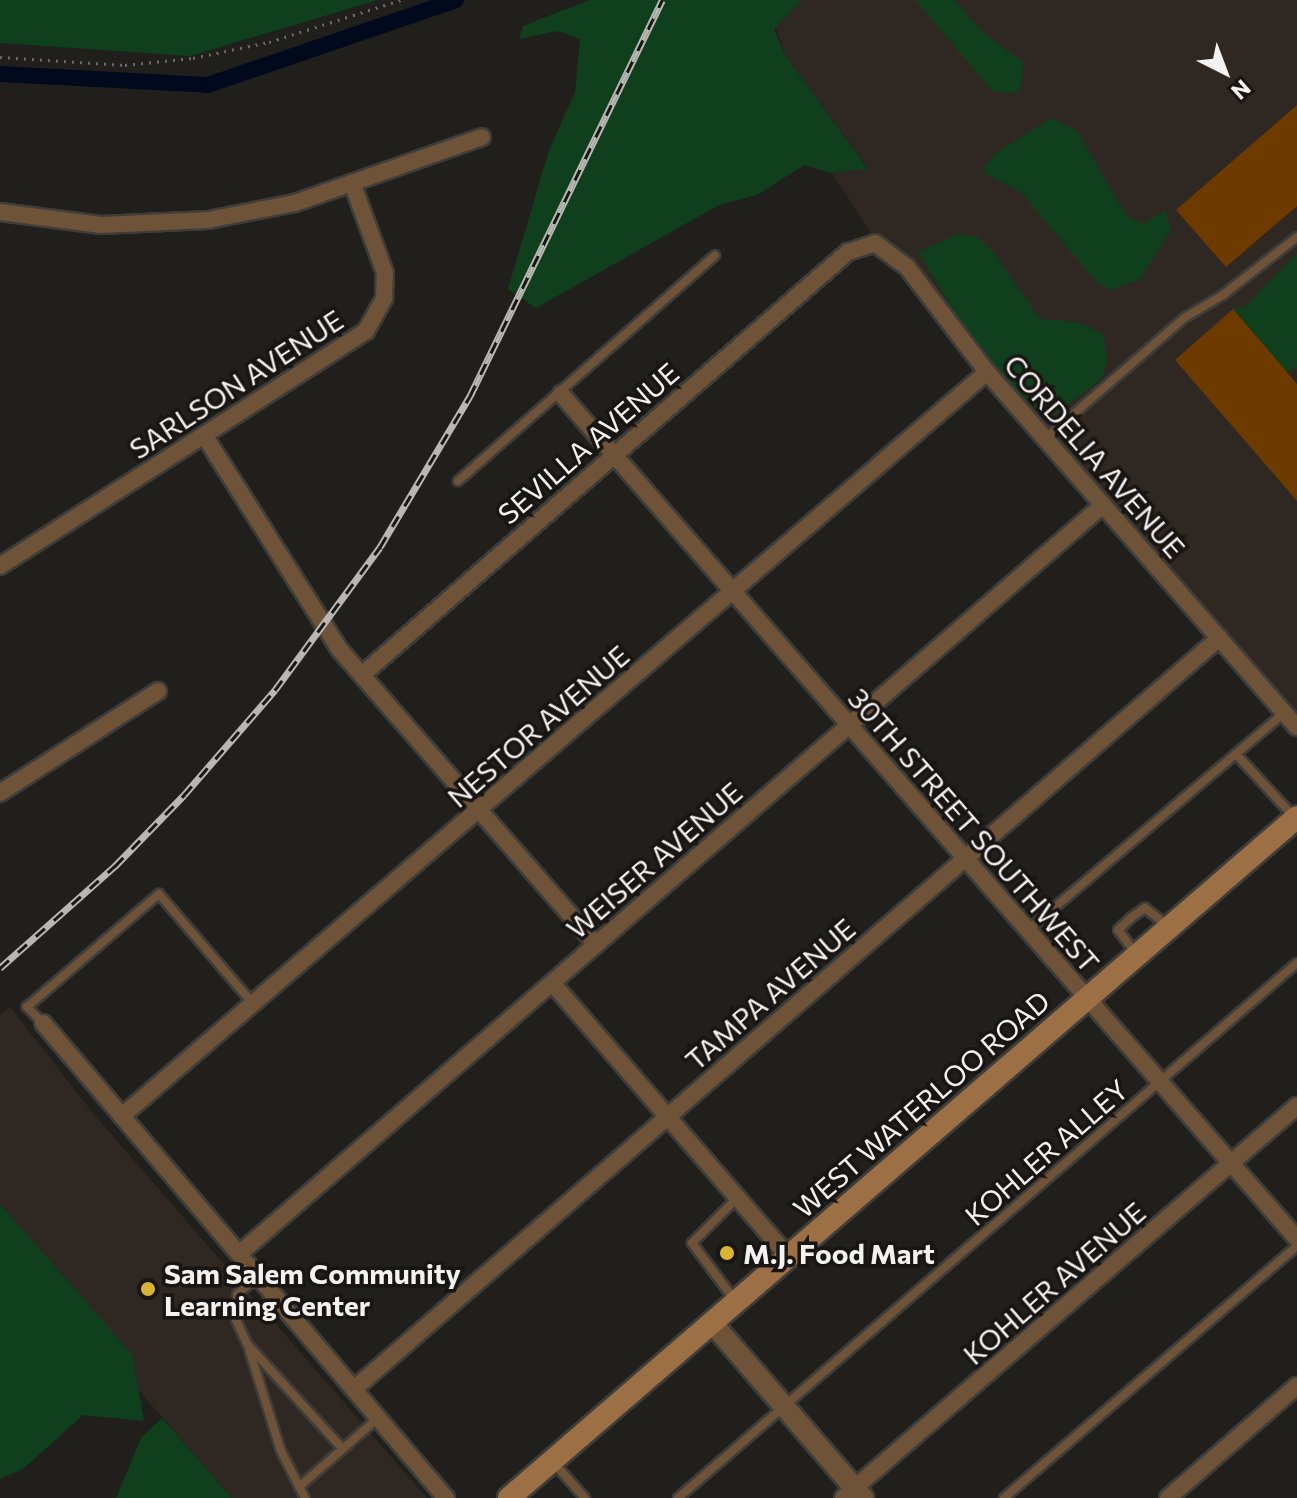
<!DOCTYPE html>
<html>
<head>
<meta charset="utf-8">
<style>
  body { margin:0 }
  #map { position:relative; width:1297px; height:1498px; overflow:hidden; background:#211f1c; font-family:Commissioner,sans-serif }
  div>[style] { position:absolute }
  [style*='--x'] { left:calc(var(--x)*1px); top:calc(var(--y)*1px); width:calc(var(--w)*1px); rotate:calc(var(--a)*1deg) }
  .built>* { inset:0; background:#2f2721 }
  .green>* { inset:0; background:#0f3f1c }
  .canal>* { height:16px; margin:-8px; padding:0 8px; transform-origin:8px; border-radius:8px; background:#000a1c }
  .building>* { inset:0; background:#6d3a00 }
  .path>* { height:3px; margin-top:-1.5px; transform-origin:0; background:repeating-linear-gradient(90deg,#6b6967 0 2px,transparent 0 8px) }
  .roads { filter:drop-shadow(2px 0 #3f3d3a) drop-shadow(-2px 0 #3f3d3a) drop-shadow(0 2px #3f3d3a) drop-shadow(0 -2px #3f3d3a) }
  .service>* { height:8px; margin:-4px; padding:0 4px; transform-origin:4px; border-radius:4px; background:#6f5339 }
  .minor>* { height:16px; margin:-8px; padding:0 8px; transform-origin:8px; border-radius:8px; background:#6f5339 }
  .tertiary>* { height:20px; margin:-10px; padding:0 10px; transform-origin:10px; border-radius:10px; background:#6f5339 }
  .secondary>* { height:22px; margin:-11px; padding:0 11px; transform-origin:11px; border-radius:11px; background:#9c6f45 }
  .rail>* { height:7px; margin-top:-3.5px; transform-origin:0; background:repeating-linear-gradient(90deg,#181513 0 12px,#b9b7b4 0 24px); box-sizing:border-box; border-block:2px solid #b9b7b4 }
  .dots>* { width:22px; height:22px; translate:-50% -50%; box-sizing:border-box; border:4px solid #181513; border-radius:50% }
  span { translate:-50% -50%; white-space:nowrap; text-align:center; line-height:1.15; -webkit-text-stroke:7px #181513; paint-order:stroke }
  .street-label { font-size:28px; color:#f4f2f0 }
  .poi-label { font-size:28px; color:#f4f2f0; font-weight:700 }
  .left { translate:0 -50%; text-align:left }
  .north { position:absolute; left:1185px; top:32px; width:80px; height:80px; -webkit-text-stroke:6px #181513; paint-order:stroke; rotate:138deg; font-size:22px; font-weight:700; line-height:32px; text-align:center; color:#f4f2f0 }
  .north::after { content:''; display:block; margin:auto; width:28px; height:36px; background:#f4f2f0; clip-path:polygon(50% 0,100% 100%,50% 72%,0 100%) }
</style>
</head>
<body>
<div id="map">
  <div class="built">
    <div style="clip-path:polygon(767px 0,1297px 0,1297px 727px,878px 244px,832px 173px,868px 168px,785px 55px)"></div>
    <div style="clip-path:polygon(10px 1007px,97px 1118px,427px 1498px,232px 1498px,0 1230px,0 1015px)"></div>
  </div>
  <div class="green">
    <div style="clip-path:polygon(0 0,378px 0,190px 56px,0 43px)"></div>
    <div style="clip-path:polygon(589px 0,802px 0,774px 29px,785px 55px,868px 169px,832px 173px,804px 165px,759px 194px,719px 205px,536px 308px,508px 289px,549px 150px,575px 92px,580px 39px,558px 31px,519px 39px,523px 26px)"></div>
    <div style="clip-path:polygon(915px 0,955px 0,980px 30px,1024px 63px,1018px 93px,993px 92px)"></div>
    <div style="clip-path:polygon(1052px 118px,1077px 131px,1126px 215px,1143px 224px,1165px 210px,1171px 230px,1139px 280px,1110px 290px,1096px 282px,1021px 192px,982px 172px,994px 154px)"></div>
    <div style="clip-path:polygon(958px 234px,978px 237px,994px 253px,1040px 319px,1078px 322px,1103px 334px,1107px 360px,1102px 379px,1046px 421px,974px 345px,918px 252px)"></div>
    <div style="clip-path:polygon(1297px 253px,1297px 368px,1286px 371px,1233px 309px,1245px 307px)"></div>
    <div style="clip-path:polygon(0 1204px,132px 1354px,144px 1421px,83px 1415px,23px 1469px,0 1479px)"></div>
    <div style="clip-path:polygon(162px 1418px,232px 1498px,116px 1498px,141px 1438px)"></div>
  </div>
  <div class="canal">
    <div style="--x:0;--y:74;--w:208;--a:3"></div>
    <div style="--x:208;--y:85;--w:262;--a:-18.9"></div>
  </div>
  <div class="building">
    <div style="clip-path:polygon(1297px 105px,1297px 206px,1226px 267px,1176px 210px)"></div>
    <div style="clip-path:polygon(1233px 309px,1297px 384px,1297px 501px,1175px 360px)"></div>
  </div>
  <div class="path">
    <div style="--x:0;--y:57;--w:125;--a:3.7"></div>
    <div style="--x:125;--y:65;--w:68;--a:-5.9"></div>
    <div style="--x:193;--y:58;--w:78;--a:-11.9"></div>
    <div style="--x:269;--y:42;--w:139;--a:-17.7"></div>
  </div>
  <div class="roads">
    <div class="service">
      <div style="--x:1045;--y:439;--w:184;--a:-41"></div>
      <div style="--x:1184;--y:318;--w:45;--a:-30.5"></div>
      <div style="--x:1223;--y:295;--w:94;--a:-38.1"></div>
      <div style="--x:458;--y:481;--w:342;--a:-41.3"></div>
      <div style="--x:1236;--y:754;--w:87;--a:47.3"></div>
      <div style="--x:1028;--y:930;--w:336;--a:-40.3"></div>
      <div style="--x:1137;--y:955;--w:31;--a:-127"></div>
      <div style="--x:1118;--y:930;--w:19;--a:-43"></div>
      <div style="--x:1132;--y:917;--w:16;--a:-35"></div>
      <div style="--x:1145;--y:908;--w:28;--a:38"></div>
      <div style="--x:43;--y:1023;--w:23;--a:-135"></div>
      <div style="--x:27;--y:1007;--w:174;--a:-40.6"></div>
      <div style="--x:159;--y:894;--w:146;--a:49.4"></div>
      <div style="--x:258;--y:1277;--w:27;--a:141"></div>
      <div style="--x:237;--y:1294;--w:26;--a:92"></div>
      <div style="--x:236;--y:1320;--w:26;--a:65"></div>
      <div style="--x:247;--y:1344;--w:142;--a:47.6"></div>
      <div style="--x:734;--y:1299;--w:70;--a:-126.9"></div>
      <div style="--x:692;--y:1243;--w:65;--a:-45"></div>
      <div style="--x:249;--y:1349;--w:107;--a:72.6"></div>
      <div style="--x:281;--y:1451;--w:53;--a:62.9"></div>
      <div style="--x:553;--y:1462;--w:48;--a:48.4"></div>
      <div style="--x:299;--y:1487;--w:105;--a:-41.1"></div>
      <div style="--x:678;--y:1498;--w:818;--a:-40.84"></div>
      <div style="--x:1004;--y:1498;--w:386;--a:-40.7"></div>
    </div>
    <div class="minor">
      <div style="--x:0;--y:212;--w:102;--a:7.3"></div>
      <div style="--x:101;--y:225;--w:107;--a:-2.7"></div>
      <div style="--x:208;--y:220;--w:89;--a:-11.1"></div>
      <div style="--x:295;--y:203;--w:198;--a:-19.4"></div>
      <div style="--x:561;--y:394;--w:1121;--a:48.94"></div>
      <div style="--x:204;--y:435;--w:254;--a:57.7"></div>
      <div style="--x:340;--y:650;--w:390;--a:49"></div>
      <div style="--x:0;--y:566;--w:435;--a:-32.7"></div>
      <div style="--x:366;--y:331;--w:38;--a:-61"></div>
      <div style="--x:384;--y:298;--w:25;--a:-88"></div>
      <div style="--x:385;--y:273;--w:96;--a:-110.1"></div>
      <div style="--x:363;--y:674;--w:643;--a:-41.03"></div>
      <div style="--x:848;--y:252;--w:28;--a:-18"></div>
      <div style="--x:875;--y:243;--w:40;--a:37"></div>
      <div style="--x:907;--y:267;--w:132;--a:52.7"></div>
      <div style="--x:987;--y:372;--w:471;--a:48.9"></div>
      <div style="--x:0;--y:793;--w:188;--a:-32.8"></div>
      <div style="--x:553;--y:984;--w:361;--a:49.2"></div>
      <div style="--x:43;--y:1023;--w:623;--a:49.69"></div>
      <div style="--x:122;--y:1116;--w:1141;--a:-40.7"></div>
      <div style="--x:239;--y:1254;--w:1143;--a:-40.92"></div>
      <div style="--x:354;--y:1389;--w:1146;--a:-40.96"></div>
      <div style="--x:843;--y:1498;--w:600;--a:-40.81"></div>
      <div style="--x:1168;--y:1498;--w:171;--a:-41"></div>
    </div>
    <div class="tertiary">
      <div style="--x:713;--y:1324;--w:230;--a:49.2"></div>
    </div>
    <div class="secondary">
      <div style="--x:509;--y:1498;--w:1041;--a:-40.83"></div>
    </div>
  </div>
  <div class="rail">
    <div style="--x:0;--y:968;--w:154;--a:-41.6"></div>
    <div style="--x:115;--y:866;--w:99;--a:-45.8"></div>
    <div style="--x:184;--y:795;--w:139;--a:-49.1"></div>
    <div style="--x:275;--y:690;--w:177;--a:-53.7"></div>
    <div style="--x:380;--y:547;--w:176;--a:-59.2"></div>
    <div style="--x:470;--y:396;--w:440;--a:-64.1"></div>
  </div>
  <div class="dots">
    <div style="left:727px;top:1253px;background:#d9b334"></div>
    <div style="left:148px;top:1289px;background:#d9b334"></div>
  </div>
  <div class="street-label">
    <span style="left:236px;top:384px;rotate:-33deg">SARLSON AVENUE</span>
    <span style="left:588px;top:443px;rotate:-41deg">SEVILLA AVENUE</span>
    <span style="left:1095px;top:456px;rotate:49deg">CORDELIA AVENUE</span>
    <span style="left:538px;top:726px;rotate:-41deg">NESTOR AVENUE</span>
    <span style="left:974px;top:830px;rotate:49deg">30TH STREET SOUTHWEST</span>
    <span style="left:654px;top:860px;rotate:-41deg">WEISER AVENUE</span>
    <span style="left:770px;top:994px;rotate:-41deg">TAMPA AVENUE</span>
    <span style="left:921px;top:1104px;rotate:-41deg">WEST WATERLOO ROAD</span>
    <span style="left:1046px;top:1152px;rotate:-41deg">KOHLER ALLEY</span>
    <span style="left:1054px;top:1283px;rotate:-41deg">KOHLER AVENUE</span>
  </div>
  <div class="poi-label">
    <span class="left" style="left:743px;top:1253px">M.J. Food Mart</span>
    <span class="left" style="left:164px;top:1289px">Sam Salem Community<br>Learning Center</span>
  </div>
  <div class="north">N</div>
</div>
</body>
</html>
